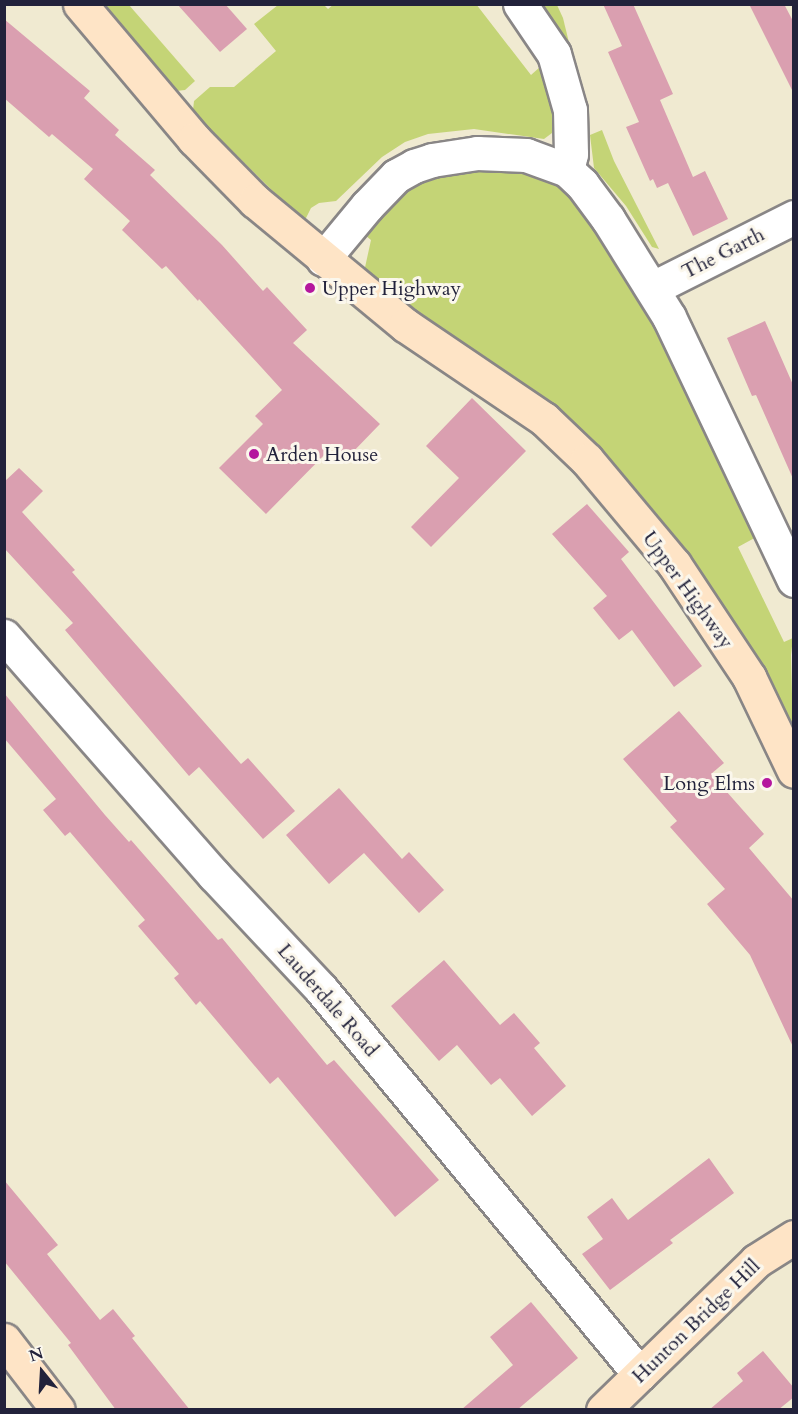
<!DOCTYPE html>
<html>
<head>
<meta charset="utf-8">
<style>
  body { margin:0 }
  #map { position:relative; width:798px; height:1414px; overflow:hidden; background:#f0ead1; font-family:Cardo,serif }
  div>[style] { position:absolute }
  [style*='--x'] { left:calc(var(--x)*1px); top:calc(var(--y)*1px); width:calc(var(--w)*1px); rotate:calc(var(--a)*1deg) }
  .green>* { inset:0; background:#c4d476 }
  .building>* { inset:0; background:#da9fb0 }
  .roads { filter:drop-shadow(2px 0 #898686) drop-shadow(-2px 0 #898686) drop-shadow(0 2px #898686) drop-shadow(0 -2px #898686) }
  .street>* { height:33px; margin:-16.5px; padding:0 16.5px; transform-origin:16.5px; border-radius:16.5px; background:#fff }
  .secondary>* { height:33px; margin:-16.5px; padding:0 16.5px; transform-origin:16.5px; border-radius:16.5px; background:#fee4c6 }
  .dots>* { width:16px; height:16px; translate:-50% -50%; box-sizing:border-box; border:3px solid #fbf7ec; border-radius:50% }
  span { translate:-50% -50%; white-space:nowrap; text-align:center; line-height:1.15; -webkit-text-stroke:6px #fbf7ec; paint-order:stroke }
  .street-label { font-size:20px; color:#22223b }
  .poi-label { font-size:20px; color:#22223b }
  .left { translate:0 -50%; text-align:left }
  .right { translate:-100% -50%; text-align:right }
  .frame { position:absolute; inset:0; border:6px solid #22223b; pointer-events:none }
  .north { position:absolute; left:12px; top:1342px; width:60px; height:60px; -webkit-text-stroke:4px #fbf7ec; paint-order:stroke; rotate:342deg; font-size:16px; font-weight:700; line-height:24px; text-align:center; color:#22223b }
  .north::after { content:''; display:block; margin:auto; width:21px; height:27px; background:#22223b; clip-path:polygon(50% 0,100% 100%,50% 72%,0 100%) }
</style>
</head>
<body>
<div id="map">
  <div class="green">
    <div style="clip-path:polygon(334px 4px,476px 4px,531px 75px,549px 59px,554px 116px,552px 133px,544px 139px,474px 129px,428px 134px,405px 142px,382px 157px,336px 201px,319px 203px,311px 208px,304px 222px,196px 115px,193px 110px,194px 101px,210px 87px,234px 87px,276px 51px,254px 24px,278px 5px,324px 5px,328px 9px)"></div>
    <div style="clip-path:polygon(100px 5px,129px 5px,195px 81px,185px 90px,176px 91px)"></div>
    <div style="clip-path:polygon(534px 5px,557px 5px,563px 18px,573px 59px,569px 60px)"></div>
    <div style="clip-path:polygon(602px 130px,614px 161px,659px 249px,652px 247px,626px 206px,594px 168px,590px 135px)"></div>
    <div style="clip-path:polygon(524px 167px,562px 180px,626px 262px,760px 535px,738px 547px,784px 642px,793px 638px,791px 655px,793px 734px,552px 408px,364px 272px,371px 240px,360px 231px,403px 186px,437px 169px)"></div>
  </div>
  <div class="building">
    <div style="clip-path:polygon(177px 4px,225px 4px,247px 29px,220px 52px)"></div>
    <div style="clip-path:polygon(603px 4px,633px 4px,673px 94px,660px 100px,693px 177px,705px 171px,728px 219px,693px 236px,668px 183px,657px 188px,653px 179px,650px 181px,626px 127px,639px 122px,608px 52px,622px 46px)"></div>
    <div style="clip-path:polygon(749px 4px,784px 4px,794px 23px,794px 94px)"></div>
    <div style="clip-path:polygon(4px 19px,90px 91px,84px 98px,119px 130px,115px 135px,155px 170px,150px 175px,222px 245px,263px 291px,267px 287px,307px 330px,293px 343px,380px 424px,348px 457px,334px 445px,266px 514px,219px 468px,263px 424px,255px 416px,282px 390px,199px 299px,198px 301px,166px 266px,162px 269px,122px 230px,130px 221px,84px 179px,93px 169px,52px 134px,49px 137px,4px 98px)"></div>
    <div style="clip-path:polygon(765px 321px,794px 387px,794px 481px,756px 395px,752px 396px,727px 338px)"></div>
    <div style="clip-path:polygon(472px 398px,526px 451px,431px 547px,411px 527px,459px 478px,426px 446px)"></div>
    <div style="clip-path:polygon(19px 468px,43px 491px,22px 512px,75px 570px,72px 572px,241px 764px,248px 758px,295px 811px,263px 839px,199px 767px,189px 776px,65px 630px,73px 623px,4px 548px,4px 482px)"></div>
    <div style="clip-path:polygon(587px 504px,629px 552px,621px 559px,702px 666px,674px 687px,632px 630px,619px 640px,593px 608px,607px 596px,552px 534px)"></div>
    <div style="clip-path:polygon(4px 693px,105px 815px,129px 842px,131px 840px,218px 940px,222px 938px,327px 1065px,334px 1060px,439px 1180px,395px 1217px,278px 1077px,270px 1084px,200px 1001px,196px 1005px,174px 978px,179px 974px,138px 926px,145px 920px,70px 832px,65px 836px,43px 810px,56px 799px,4px 738px)"></div>
    <div style="clip-path:polygon(679px 711px,724px 763px,711px 774px,764px 834px,749px 848px,794px 901px,794px 1049px,750px 955px,707px 904px,725px 889px,670px 827px,677px 821px,623px 759px)"></div>
    <div style="clip-path:polygon(339px 788px,402px 859px,409px 852px,444px 890px,419px 913px,364px 853px,329px 884px,286px 835px)"></div>
    <div style="clip-path:polygon(444px 960px,500px 1025px,514px 1013px,540px 1043px,534px 1048px,566px 1086px,532px 1116px,500px 1078px,491px 1085px,457px 1045px,439px 1061px,391px 1006px)"></div>
    <div style="clip-path:polygon(709px 1158px,734px 1193px,670px 1240px,673px 1243px,610px 1290px,582px 1254px,603px 1239px,587px 1217px,612px 1198px,628px 1220px)"></div>
    <div style="clip-path:polygon(4px 1180px,58px 1245px,47px 1254px,100px 1320px,113px 1309px,135px 1336px,132px 1338px,190px 1410px,116px 1410px,68px 1345px,71px 1343px,4px 1261px)"></div>
    <div style="clip-path:polygon(531px 1302px,578px 1358px,517px 1410px,461px 1410px,513px 1365px,490px 1337px)"></div>
    <div style="clip-path:polygon(763px 1351px,794px 1388px,794px 1397px,778px 1410px,709px 1410px,743px 1381px,737px 1373px)"></div>
  </div>
  <div class="roads">
    <div class="street">
      <div style="--x:520;--y:4;--w:60;--a:55.8"></div>
      <div style="--x:554;--y:54;--w:58;--a:74.1"></div>
      <div style="--x:570;--y:110;--w:44;--a:88.7"></div>
      <div style="--x:571;--y:154;--w:16;--a:104"></div>
      <div style="--x:323;--y:259;--w:69;--a:-50.3"></div>
      <div style="--x:367;--y:206;--w:42;--a:-46"></div>
      <div style="--x:396;--y:176;--w:21;--a:-29"></div>
      <div style="--x:414;--y:166;--w:19;--a:-18"></div>
      <div style="--x:432;--y:160;--w:46;--a:-8.8"></div>
      <div style="--x:477;--y:153;--w:49;--a:2.3"></div>
      <div style="--x:526;--y:155;--w:44;--a:20.1"></div>
      <div style="--x:567;--y:170;--w:21;--a:43"></div>
      <div style="--x:582;--y:184;--w:44;--a:53.4"></div>
      <div style="--x:608;--y:219;--w:115;--a:58.1"></div>
      <div style="--x:669;--y:317;--w:291;--a:64.6"></div>
      <div style="--x:653;--y:288;--w:158;--a:-26.7"></div>
      <div style="--x:4;--y:636;--w:318;--a:48.7"></div>
      <div style="--x:214;--y:875;--w:156;--a:46.8"></div>
      <div style="--x:321;--y:989;--w:500;--a:50.4"></div>
    </div>
    <div class="secondary">
      <div style="--x:80;--y:4;--w:177;--a:49.8"></div>
      <div style="--x:194;--y:139;--w:87;--a:45.5"></div>
      <div style="--x:255;--y:201;--w:195;--a:39.6"></div>
      <div style="--x:405;--y:325;--w:168;--a:34.1"></div>
      <div style="--x:544;--y:419;--w:59;--a:43.6"></div>
      <div style="--x:587;--y:460;--w:136;--a:50.1"></div>
      <div style="--x:674;--y:564;--w:136;--a:56.4"></div>
      <div style="--x:749;--y:677;--w:104;--a:64.4"></div>
      <div style="--x:4;--y:1340;--w:88;--a:52.4"></div>
      <div style="--x:603;--y:1410;--w:214;--a:-44.2"></div>
      <div style="--x:756;--y:1261;--w:45;--a:-32.3"></div>
    </div>
  </div>
  <div class="dots">
    <div style="left:310px;top:288px;background:#b5179e"></div>
    <div style="left:254px;top:454px;background:#b5179e"></div>
    <div style="left:767px;top:783px;background:#b5179e"></div>
  </div>
  <div class="street-label">
    <span style="left:723px;top:253px;rotate:-27deg">The Garth</span>
    <span style="left:688px;top:590px;rotate:54deg">Upper Highway</span>
    <span style="left:328px;top:1000px;rotate:49deg">Lauderdale Road</span>
    <span style="left:696px;top:1321px;rotate:-44deg">Hunton Bridge Hill</span>
  </div>
  <div class="poi-label">
    <span class="left" style="left:322px;top:288px">Upper Highway</span>
    <span class="left" style="left:266px;top:454px">Arden House</span>
    <span class="right" style="left:755px;top:783px">Long Elms</span>
  </div>
  <div class="frame"></div>
  <div class="north">N</div>
</div>
</body>
</html>
